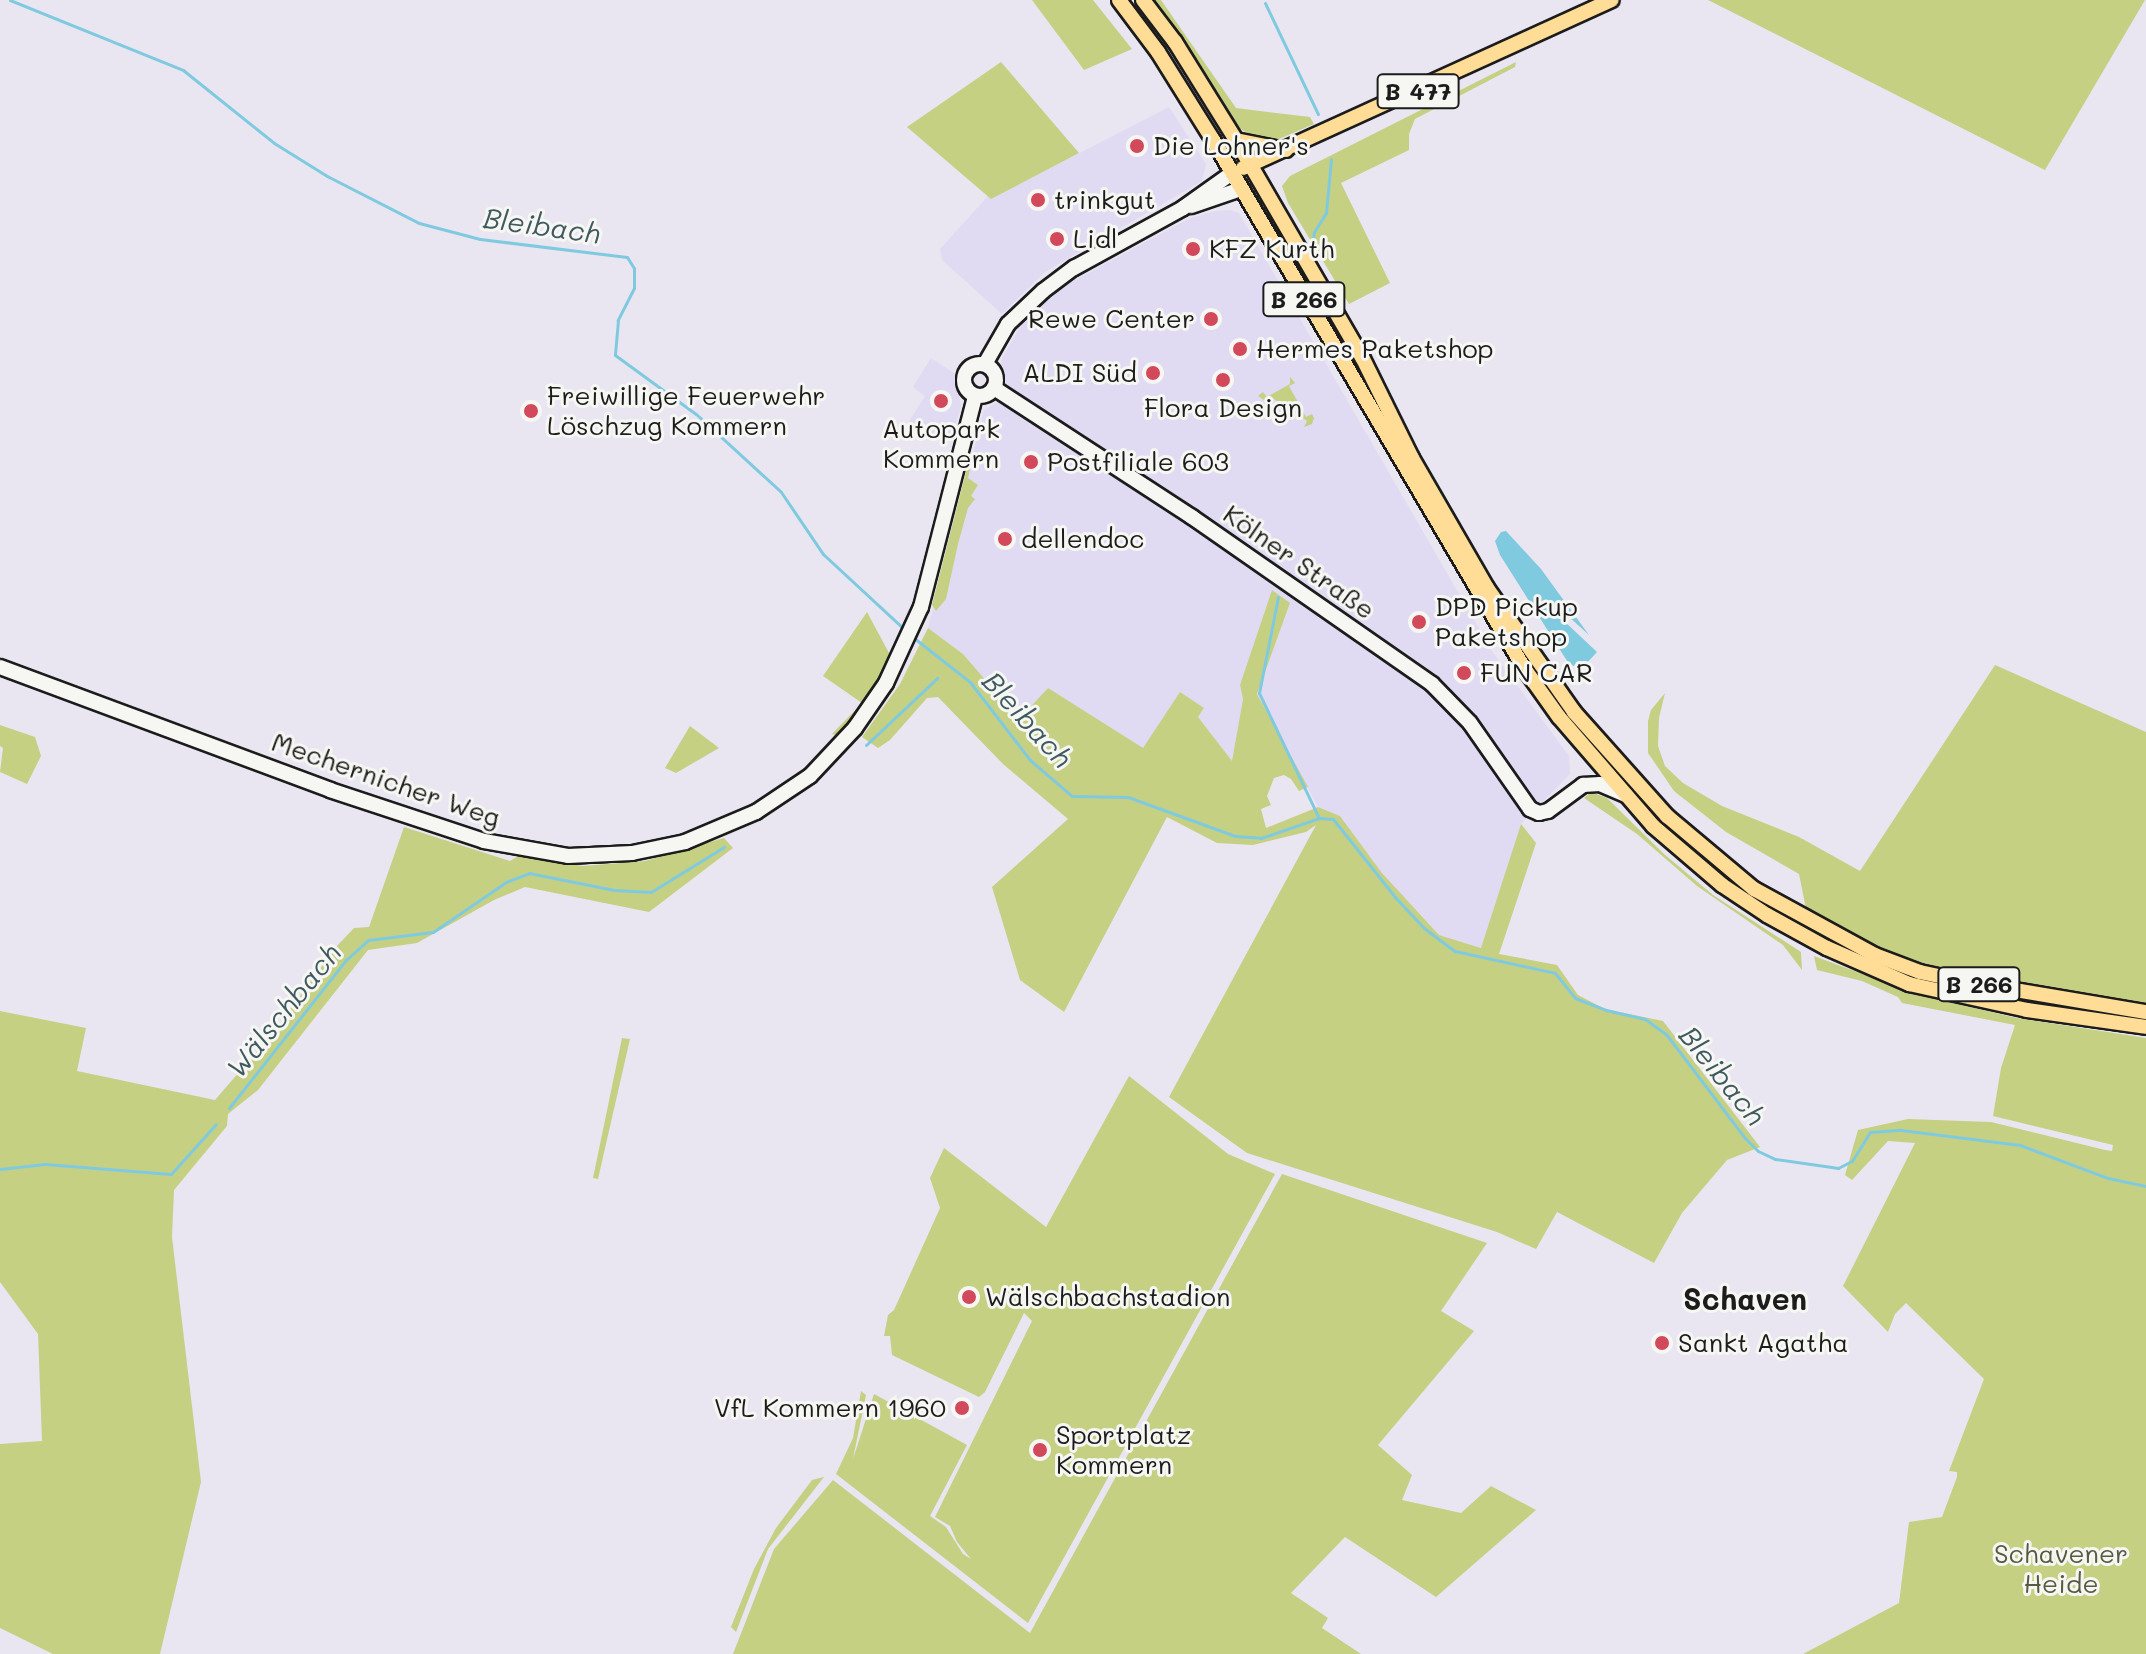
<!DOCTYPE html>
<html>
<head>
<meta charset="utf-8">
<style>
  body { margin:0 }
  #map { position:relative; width:2146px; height:1654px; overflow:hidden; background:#e9e6f2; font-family:Mali,sans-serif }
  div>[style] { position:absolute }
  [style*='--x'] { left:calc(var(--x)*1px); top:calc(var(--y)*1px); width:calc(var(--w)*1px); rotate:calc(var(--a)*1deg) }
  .built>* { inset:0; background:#e0dbf2 }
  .green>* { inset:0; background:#c5d083 }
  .water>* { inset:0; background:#80cae0 }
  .stream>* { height:3px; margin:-1.5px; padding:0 1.5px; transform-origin:1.5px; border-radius:1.5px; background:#80cae0 }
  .roads { filter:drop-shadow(2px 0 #1c1c1c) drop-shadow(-2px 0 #1c1c1c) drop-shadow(0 2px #1c1c1c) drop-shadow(0 -2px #1c1c1c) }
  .secondary>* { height:14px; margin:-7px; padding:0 7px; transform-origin:7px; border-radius:7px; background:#f6f6f2 }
  .secondary>.ring { margin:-7px; padding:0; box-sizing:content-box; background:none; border:14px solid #f6f6f2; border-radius:50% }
  .primary>* { height:14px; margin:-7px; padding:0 7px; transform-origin:7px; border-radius:7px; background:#ffdd96 }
  .dots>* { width:22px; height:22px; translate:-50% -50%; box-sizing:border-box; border:4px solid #f6f6f2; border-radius:50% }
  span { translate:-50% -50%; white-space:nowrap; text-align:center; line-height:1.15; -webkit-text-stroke:6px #f6f6f2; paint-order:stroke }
  .shield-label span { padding:2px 6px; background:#f6f6f2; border:2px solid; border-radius:6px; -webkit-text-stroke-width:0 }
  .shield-label { font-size:24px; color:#1c1c1c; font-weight:700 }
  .poi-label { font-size:26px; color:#1c1c1c }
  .left { translate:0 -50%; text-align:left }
  .right { translate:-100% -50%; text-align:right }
  .street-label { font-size:26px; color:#1c1c1c }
  .park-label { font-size:26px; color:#575b40 }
  .water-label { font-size:28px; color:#3f5961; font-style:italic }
  .quarter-label { font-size:30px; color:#1c1c1c; font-weight:700 }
</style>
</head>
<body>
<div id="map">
  <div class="built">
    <div style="clip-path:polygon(1169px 107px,1206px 164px,1202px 181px,1045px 272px,1002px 314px,942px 260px,940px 249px,988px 196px,992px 198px)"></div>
    <div style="clip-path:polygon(1230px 210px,1239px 213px,1247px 227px,1492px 651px,1569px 756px,1570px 774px,1521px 824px,1482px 948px,1439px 935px,1382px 873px,1340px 816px,1318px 807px,1257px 694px,1290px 603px,1240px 685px,1243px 699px,1232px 762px,1198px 717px,1204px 709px,1143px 749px,1048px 688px,1019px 719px,963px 654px,928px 628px,984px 410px,1005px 397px,1001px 360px,1021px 325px,1044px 301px,1075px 280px,1188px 219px,1215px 211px)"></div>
    <div style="clip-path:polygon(931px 358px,954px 373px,956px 379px,961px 407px,951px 438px,942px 433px,940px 437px,922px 432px,908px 423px,925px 396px,913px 387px)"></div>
  </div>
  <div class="green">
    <div style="clip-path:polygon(1032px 0,1093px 0,1132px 49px,1084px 70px)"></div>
    <div style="clip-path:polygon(1154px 0,1161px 0,1236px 108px,1310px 117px,1314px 124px,1279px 139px,1258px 140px,1239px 128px)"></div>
    <div style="clip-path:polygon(1708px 0,2145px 0,2045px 170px)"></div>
    <div style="clip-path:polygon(1001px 62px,1079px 153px,991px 199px,907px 127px)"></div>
    <div style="clip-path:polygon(1516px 62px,1515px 67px,1415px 119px,1409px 134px,1409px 150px,1341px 183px,1390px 283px,1349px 304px,1288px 203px,1282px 186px,1290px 176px)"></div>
    <div style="clip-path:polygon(1290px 377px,1295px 383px,1289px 386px,1306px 417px,1312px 414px,1314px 418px,1312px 424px,1304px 427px,1307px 421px,1303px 418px,1271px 397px,1267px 402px,1258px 396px,1263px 392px,1267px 397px,1290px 384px)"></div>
    <div style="clip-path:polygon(969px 460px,972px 461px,968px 478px,978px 485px,971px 496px,975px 499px,968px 508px,958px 544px,946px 599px,936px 611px,932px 605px)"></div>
    <div style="clip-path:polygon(1272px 590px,1290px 603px,1257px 694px,1308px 787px,1299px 791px,1291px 779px,1284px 775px,1274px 778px,1267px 796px,1271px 805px,1261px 809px,1266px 828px,1318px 807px,1340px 816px,1382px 873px,1439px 935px,1481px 948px,1521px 824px,1536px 843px,1499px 954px,1557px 965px,1578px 995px,1605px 1009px,1663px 1021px,1760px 1147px,1727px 1160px,1682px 1213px,1654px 1263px,1557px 1212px,1536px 1249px,1497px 1232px,1247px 1153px,1169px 1097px,1316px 825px,1306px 832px,1253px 845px,1217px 843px,1167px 817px,1064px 1012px,1020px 980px,992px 887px,1068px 819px,1003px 764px,938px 697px,927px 698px,890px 740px,878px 748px,862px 737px,900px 684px,928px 628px,963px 654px,1019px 719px,1048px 688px,1143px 748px,1180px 692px,1204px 708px,1198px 717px,1232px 761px,1243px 699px,1240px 685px)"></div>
    <div style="clip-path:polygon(867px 612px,889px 653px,890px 668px,847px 730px,835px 735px,832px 734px,862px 703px,823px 676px)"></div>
    <div style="clip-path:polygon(1995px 665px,2146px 732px,2146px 1003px,1940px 969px,1876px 947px,1806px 909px,1799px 874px,1726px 832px,1674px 791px,1648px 753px,1648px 721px,1651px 710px,1665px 693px,1659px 718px,1658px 746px,1665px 766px,1683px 783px,1722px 806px,1799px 837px,1860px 871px)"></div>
    <div style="clip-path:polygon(0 725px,35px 737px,41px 756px,27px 784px,0 772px,3px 748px,0 746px)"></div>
    <div style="clip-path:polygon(690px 726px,719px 748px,676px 773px,665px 768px)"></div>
    <div style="clip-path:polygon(1591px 792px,1607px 798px,1664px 854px,1713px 895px,1801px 952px,1802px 970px,1783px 945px,1697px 886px,1637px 834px,1584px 798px)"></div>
    <div style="clip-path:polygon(404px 827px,510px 861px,518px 856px,583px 866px,645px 861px,724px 838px,733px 848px,649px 912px,525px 887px,494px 900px,417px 943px,368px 950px,258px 1090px,228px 1114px,227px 1126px,174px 1190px,172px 1237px,201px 1482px,160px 1654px,53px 1654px,0 1628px,0 1444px,42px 1441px,38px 1334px,0 1282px,0 1011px,86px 1028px,77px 1071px,215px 1100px,272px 1034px,336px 947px,354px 928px,369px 927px)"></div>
    <div style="clip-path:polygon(1814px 956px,1919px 995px,2017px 1018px,2146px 1038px,2146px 1654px,1803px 1654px,1899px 1603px,1909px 1522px,1942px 1517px,1957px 1477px,1957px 1472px,1949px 1471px,1984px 1379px,1906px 1303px,1895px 1314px,1888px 1332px,1843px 1286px,1915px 1143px,1888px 1141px,1852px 1180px,1845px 1175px,1858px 1130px,1908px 1119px,1991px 1122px,2105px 1150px,2112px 1151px,2113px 1145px,1993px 1116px,2001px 1068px,2015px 1025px,1902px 1003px,1898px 997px,1862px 981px,1817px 970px)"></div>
    <div style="clip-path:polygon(622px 1038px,630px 1039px,598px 1179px,593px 1178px)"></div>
    <div style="clip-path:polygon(1129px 1076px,1228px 1154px,1275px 1174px,1028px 1623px,836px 1474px,853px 1438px,861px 1391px,866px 1395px,853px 1459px,874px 1394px,967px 1445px,930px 1516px,946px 1527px,963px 1554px,971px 1559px,957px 1542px,950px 1526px,935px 1517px,1032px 1321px,1024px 1313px,985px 1392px,979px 1397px,892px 1355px,890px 1336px,884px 1336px,888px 1315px,894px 1310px,940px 1208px,930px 1178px,944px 1148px,1046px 1227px)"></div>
    <div style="clip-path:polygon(1282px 1174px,1487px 1243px,1441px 1311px,1474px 1331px,1378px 1445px,1412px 1475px,1402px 1500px,1461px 1513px,1491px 1486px,1536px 1510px,1436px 1597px,1345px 1537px,1291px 1593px,1328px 1618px,1322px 1628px,1361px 1654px,733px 1654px,774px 1549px,833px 1480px,1030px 1633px)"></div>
    <div style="clip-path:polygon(824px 1477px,768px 1549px,736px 1632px,731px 1627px,754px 1569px,776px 1528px,812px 1480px)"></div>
  </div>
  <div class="water">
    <div style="clip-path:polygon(1506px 531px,1541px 569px,1589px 635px,1568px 616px,1563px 620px,1597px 652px,1585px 665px,1579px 668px,1569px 664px,1500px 555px,1495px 541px,1501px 532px)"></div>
  </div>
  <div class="stream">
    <div style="--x:10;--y:0;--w:187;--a:22"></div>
    <div style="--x:183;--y:70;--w:117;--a:38.7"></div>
    <div style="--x:274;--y:143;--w:62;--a:31.9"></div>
    <div style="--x:327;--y:176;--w:103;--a:27.1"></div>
    <div style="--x:419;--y:223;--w:63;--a:14.7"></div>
    <div style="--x:480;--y:239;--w:148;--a:7"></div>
    <div style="--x:627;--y:257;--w:13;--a:58"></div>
    <div style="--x:634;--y:268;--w:20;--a:90"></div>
    <div style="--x:634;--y:288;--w:36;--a:117"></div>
    <div style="--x:618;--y:320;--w:35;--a:95"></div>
    <div style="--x:615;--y:355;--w:100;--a:36.1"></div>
    <div style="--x:696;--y:414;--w:115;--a:42.5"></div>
    <div style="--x:781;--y:492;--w:75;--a:55.9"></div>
    <div style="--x:823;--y:554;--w:112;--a:42.8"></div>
    <div style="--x:1265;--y:3;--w:123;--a:64.5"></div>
    <div style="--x:1312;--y:246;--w:14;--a:-82"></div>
    <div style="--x:1314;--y:232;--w:22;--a:-58"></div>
    <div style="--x:1326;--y:213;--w:54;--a:-84.7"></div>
    <div style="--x:1278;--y:597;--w:98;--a:101.2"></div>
    <div style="--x:1259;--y:693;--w:139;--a:64.4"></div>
    <div style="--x:914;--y:638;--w:71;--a:38.2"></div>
    <div style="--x:970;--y:682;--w:98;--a:52.4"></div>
    <div style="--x:1030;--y:760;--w:55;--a:40.6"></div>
    <div style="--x:1072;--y:796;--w:56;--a:1"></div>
    <div style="--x:1128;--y:797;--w:114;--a:20"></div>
    <div style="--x:1235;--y:836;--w:26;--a:4"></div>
    <div style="--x:1261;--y:838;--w:61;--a:-19"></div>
    <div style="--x:1319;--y:818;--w:14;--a:4"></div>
    <div style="--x:1333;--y:819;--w:100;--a:51.5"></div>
    <div style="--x:1395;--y:897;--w:42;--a:46.9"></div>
    <div style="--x:1424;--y:928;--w:39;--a:37"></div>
    <div style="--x:1455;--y:951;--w:102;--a:12.4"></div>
    <div style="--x:1555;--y:973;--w:32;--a:51"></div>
    <div style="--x:1575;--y:998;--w:33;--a:21"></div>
    <div style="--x:1606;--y:1010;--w:40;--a:13"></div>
    <div style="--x:1645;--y:1019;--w:26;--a:36"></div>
    <div style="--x:1666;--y:1034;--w:131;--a:52.8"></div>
    <div style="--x:1745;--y:1138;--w:18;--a:45"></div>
    <div style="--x:1758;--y:1151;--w:19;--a:25"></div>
    <div style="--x:1775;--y:1159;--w:64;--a:8.1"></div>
    <div style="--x:1838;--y:1168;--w:16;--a:-27"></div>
    <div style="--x:1852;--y:1161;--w:34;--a:-58"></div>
    <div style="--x:1870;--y:1132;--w:31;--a:-4"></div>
    <div style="--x:1901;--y:1130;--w:120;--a:7.2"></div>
    <div style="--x:2020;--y:1145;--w:94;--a:20.6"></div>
    <div style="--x:2108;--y:1178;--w:39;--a:12"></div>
    <div style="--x:866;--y:745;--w:98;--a:-43.3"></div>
    <div style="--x:229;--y:1108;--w:189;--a:-51.7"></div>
    <div style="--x:346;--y:960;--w:30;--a:-42"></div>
    <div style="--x:368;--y:940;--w:65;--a:-7"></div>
    <div style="--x:433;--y:932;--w:88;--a:-34.4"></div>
    <div style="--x:506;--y:882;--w:25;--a:-21"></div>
    <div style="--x:529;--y:873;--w:87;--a:11.3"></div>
    <div style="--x:614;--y:890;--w:37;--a:3"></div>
    <div style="--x:651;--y:892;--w:86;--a:-31.7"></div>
    <div style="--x:0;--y:1169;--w:45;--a:-6.3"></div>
    <div style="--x:45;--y:1164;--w:126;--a:4.5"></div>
    <div style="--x:171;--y:1174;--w:67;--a:-48"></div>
  </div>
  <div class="roads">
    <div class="secondary">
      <div style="--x:1191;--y:206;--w:53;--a:-18.8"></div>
      <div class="ring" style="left:964px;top:364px;width:18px;height:18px"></div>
      <div style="--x:985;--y:364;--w:46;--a:-60.1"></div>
      <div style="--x:1008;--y:324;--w:48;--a:-43.3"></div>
      <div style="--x:1043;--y:291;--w:39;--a:-37"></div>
      <div style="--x:1074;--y:268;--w:124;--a:-28.8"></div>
      <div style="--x:1183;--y:208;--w:60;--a:-35.5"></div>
      <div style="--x:994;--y:388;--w:236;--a:33.1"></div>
      <div style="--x:1192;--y:517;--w:292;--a:34.8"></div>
      <div style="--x:1432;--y:684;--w:54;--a:45.7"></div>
      <div style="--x:1470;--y:723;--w:105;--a:55.1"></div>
      <div style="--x:1530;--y:809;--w:10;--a:24"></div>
      <div style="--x:1539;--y:813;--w:9;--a:-13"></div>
      <div style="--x:1548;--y:811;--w:44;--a:-36.6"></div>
      <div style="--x:1583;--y:785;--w:17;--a:-3"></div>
      <div style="--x:1600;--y:784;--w:28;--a:23"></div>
      <div style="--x:0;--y:667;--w:352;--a:20.4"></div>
      <div style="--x:330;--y:790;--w:162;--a:18.3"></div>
      <div style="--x:484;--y:841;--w:85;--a:10.1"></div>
      <div style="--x:568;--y:856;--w:64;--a:-2.7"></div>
      <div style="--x:632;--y:853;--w:54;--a:-11.7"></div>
      <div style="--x:685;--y:842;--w:77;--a:-22.9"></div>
      <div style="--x:756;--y:812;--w:65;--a:-33.7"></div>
      <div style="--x:810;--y:776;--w:66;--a:-46.8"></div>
      <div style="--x:855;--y:728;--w:55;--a:-55.4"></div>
      <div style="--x:886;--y:683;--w:84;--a:-65.3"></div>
      <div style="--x:921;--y:607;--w:218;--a:-75.6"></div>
    </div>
    <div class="primary">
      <div style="--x:1119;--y:0;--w:65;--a:53.1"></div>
      <div style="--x:1158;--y:52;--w:104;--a:58"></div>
      <div style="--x:1213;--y:140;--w:613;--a:59.5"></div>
      <div style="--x:1524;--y:668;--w:60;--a:54.5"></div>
      <div style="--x:1559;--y:717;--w:144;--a:49.2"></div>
      <div style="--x:1653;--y:826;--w:91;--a:40.5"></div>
      <div style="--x:1722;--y:885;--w:54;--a:33.7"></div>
      <div style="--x:1767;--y:915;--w:68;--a:28.8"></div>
      <div style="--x:1827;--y:948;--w:90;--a:23.7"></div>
      <div style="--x:1909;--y:984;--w:121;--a:12.4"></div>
      <div style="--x:2027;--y:1010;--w:120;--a:8.1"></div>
      <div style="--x:1143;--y:0;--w:53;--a:52.7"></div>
      <div style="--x:1175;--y:42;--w:115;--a:58.1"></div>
      <div style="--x:1236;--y:140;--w:253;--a:59.9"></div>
      <div style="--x:1363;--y:359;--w:110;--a:63.7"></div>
      <div style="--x:1412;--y:458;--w:150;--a:60"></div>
      <div style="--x:1487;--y:588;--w:151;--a:54.9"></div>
      <div style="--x:1574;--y:712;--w:140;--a:48.2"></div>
      <div style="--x:1667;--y:816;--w:114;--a:40"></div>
      <div style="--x:1754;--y:889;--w:138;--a:28.6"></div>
      <div style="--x:1875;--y:955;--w:48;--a:20.7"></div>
      <div style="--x:1920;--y:972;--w:43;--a:12.1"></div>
      <div style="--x:1962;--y:981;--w:187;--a:9.6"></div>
      <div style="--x:1236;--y:140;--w:51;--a:11.3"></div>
      <div style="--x:1243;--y:168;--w:405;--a:-24.5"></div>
    </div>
  </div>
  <div class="dots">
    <div style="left:1137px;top:146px;background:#d1495b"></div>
    <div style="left:1038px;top:200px;background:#d1495b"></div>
    <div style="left:1057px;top:239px;background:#d1495b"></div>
    <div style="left:1193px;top:249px;background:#d1495b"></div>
    <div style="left:1211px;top:319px;background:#d1495b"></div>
    <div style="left:1240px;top:349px;background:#d1495b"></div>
    <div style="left:1153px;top:373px;background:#d1495b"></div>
    <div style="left:1223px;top:380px;background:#d1495b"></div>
    <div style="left:941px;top:401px;background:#d1495b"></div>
    <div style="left:531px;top:411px;background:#d1495b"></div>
    <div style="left:1031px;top:462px;background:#d1495b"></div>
    <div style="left:1005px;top:539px;background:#d1495b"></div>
    <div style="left:1419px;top:622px;background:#d1495b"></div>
    <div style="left:1464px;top:673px;background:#d1495b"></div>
    <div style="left:969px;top:1297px;background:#d1495b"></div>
    <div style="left:1662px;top:1343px;background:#d1495b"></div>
    <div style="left:962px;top:1408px;background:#d1495b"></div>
    <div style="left:1040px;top:1450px;background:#d1495b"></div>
  </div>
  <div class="shield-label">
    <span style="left:1418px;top:91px">B 477</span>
    <span style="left:1304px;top:299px">B 266</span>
    <span style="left:1979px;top:984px">B 266</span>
  </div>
  <div class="poi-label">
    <span class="left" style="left:1153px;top:146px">Die Lohner's</span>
    <span class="left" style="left:1054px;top:200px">trinkgut</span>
    <span class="left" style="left:1073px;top:239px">Lidl</span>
    <span class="left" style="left:1209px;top:249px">KFZ Kurth</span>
    <span class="right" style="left:1195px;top:319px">Rewe Center</span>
    <span class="left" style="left:1256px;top:349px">Hermes Paketshop</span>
    <span class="right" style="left:1137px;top:373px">ALDI Süd</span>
    <span class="left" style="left:547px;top:411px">Freiwillige Feuerwehr<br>Löschzug Kommern</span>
    <span style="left:1223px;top:408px">Flora Design</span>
    <span style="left:941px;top:444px">Autopark<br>Kommern</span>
    <span class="left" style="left:1047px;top:462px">Postfiliale 603</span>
    <span class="left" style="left:1021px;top:539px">dellendoc</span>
    <span class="left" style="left:1435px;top:622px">DPD Pickup<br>Paketshop</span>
    <span class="left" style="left:1480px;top:673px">FUN CAR</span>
    <span class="left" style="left:985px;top:1297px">Wälschbachstadion</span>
    <span class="left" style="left:1678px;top:1343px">Sankt Agatha</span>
    <span class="right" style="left:946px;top:1408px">VfL Kommern 1960</span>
    <span class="left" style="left:1056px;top:1450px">Sportplatz<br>Kommern</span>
  </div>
  <div class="street-label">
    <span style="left:1299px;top:562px;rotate:35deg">Kölner Straße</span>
    <span style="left:386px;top:780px;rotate:19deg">Mechernicher Weg</span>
  </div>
  <div class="park-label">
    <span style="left:2061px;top:1569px">Schavener<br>Heide</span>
  </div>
  <div class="water-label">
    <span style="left:542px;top:225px;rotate:8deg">Bleibach</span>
    <span style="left:1028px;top:719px;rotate:48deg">Bleibach</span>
    <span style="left:283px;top:1010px;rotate:-51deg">Wälschbach</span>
    <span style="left:1723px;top:1075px;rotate:51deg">Bleibach</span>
  </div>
  <div class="quarter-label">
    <span style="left:1745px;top:1298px">Schaven</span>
  </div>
</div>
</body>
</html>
